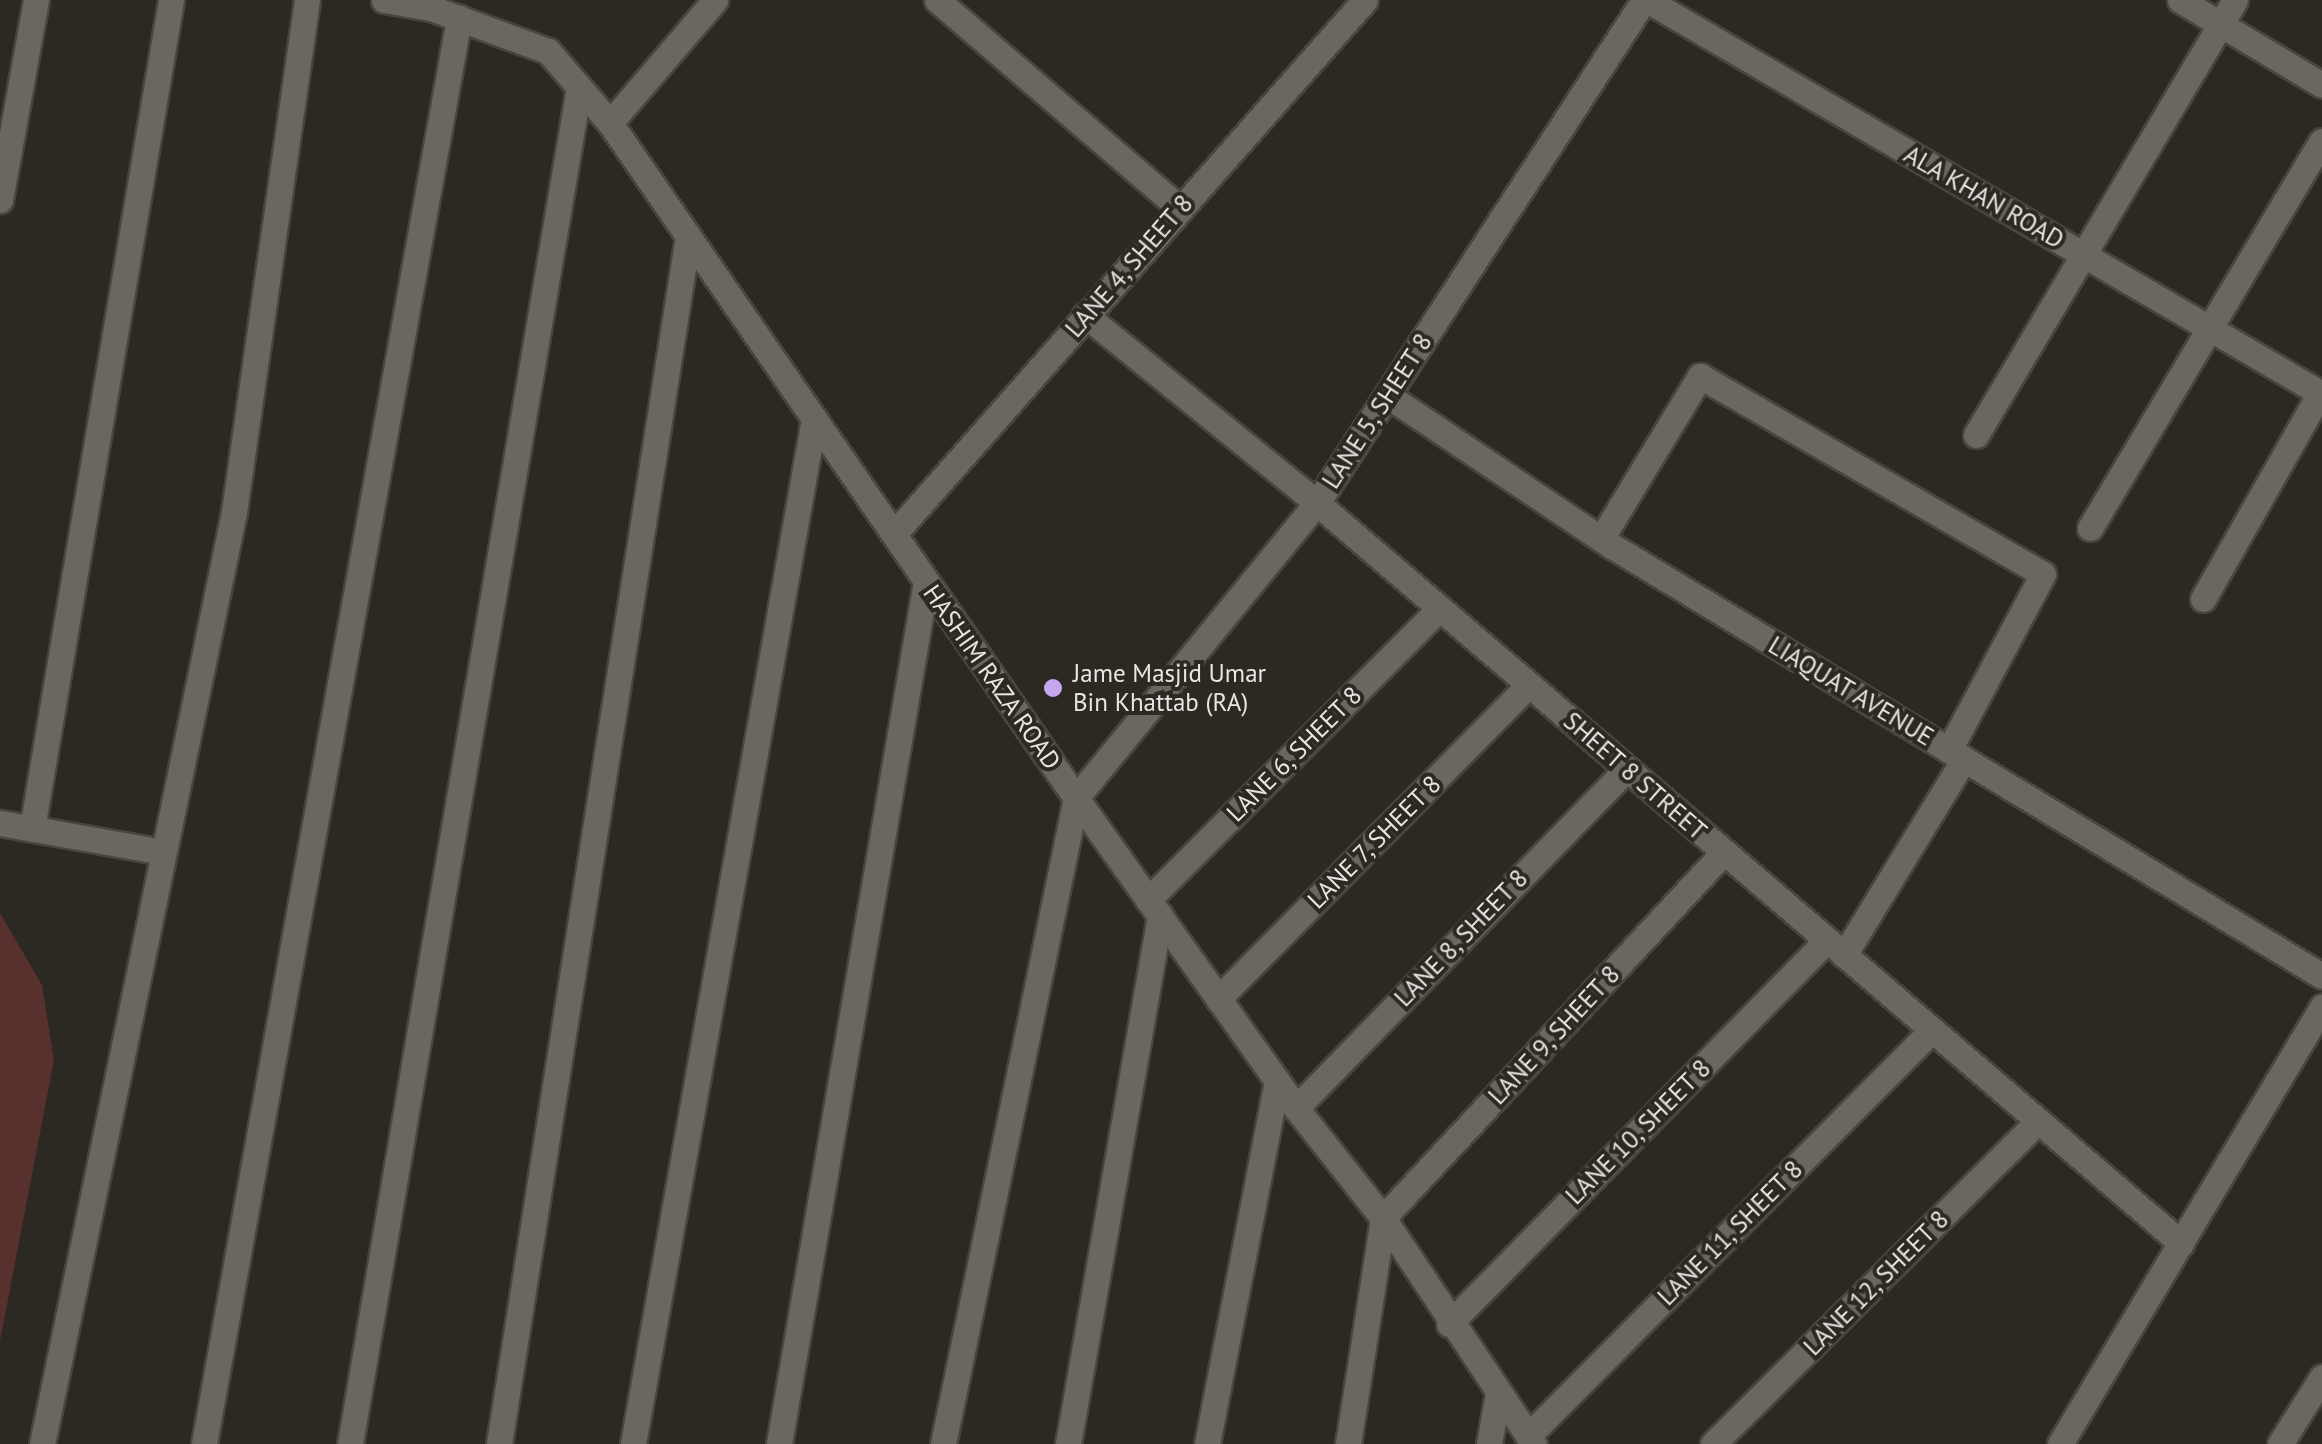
<!DOCTYPE html>
<html>
<head>
<meta charset="utf-8">
<style>
  body { margin:0 }
  #map { position:relative; width:2322px; height:1444px; overflow:hidden; background:#2c2922; font-family:"PT Sans",sans-serif }
  div>[style] { position:absolute }
  [style*='--x'] { left:calc(var(--x)*1px); top:calc(var(--y)*1px); width:calc(var(--w)*1px); rotate:calc(var(--a)*1deg) }
  .green>* { inset:0; background:#58302d }
  .roads { filter:drop-shadow(2px 0 #48443f) drop-shadow(-2px 0 #48443f) drop-shadow(0 2px #48443f) drop-shadow(0 -2px #48443f) }
  .minor>* { height:25px; margin:-12.5px; padding:0 12.5px; transform-origin:12.5px; border-radius:12.5px; background:#6b665f }
  .dots>* { width:28px; height:28px; translate:-50% -50%; box-sizing:border-box; border:5px solid #2c2922; border-radius:50% }
  span { translate:-50% -50%; white-space:nowrap; text-align:center; line-height:1.15; -webkit-text-stroke:8px #2c2922; paint-order:stroke }
  .street-label { font-size:25px; color:#e8e6e2 }
  .poi-label { font-size:25px; color:#e8e6e2 }
  .left { translate:0 -50%; text-align:left }
</style>
</head>
<body>
<div id="map">
  <div class="green">
    <div style="clip-path:polygon(0 913px,42px 985px,54px 1060px,0 1341px)"></div>
  </div>
  <div class="roads">
    <div class="minor">
      <div style="--x:384;--y:0;--w:48;--a:9.7"></div>
      <div style="--x:431;--y:8;--w:125;--a:20.2"></div>
      <div style="--x:548;--y:51;--w:95;--a:49.3"></div>
      <div style="--x:610;--y:123;--w:820;--a:55.38"></div>
      <div style="--x:1076;--y:798;--w:380;--a:54.6"></div>
      <div style="--x:1296;--y:1108;--w:140;--a:51.7"></div>
      <div style="--x:1383;--y:1218;--w:272;--a:56.3"></div>
      <div style="--x:937;--y:0;--w:320;--a:40.6"></div>
      <div style="--x:1647;--y:0;--w:782;--a:30.27"></div>
      <div style="--x:2180;--y:0;--w:165;--a:30.9"></div>
      <div style="--x:610;--y:123;--w:162;--a:-49.5"></div>
      <div style="--x:0;--y:200;--w:203;--a:-79.8"></div>
      <div style="--x:1085;--y:315;--w:299;--a:39"></div>
      <div style="--x:1317;--y:503;--w:1138;--a:40.58"></div>
      <div style="--x:1387;--y:395;--w:271;--a:33.9"></div>
      <div style="--x:1612;--y:546;--w:830;--a:31.2"></div>
      <div style="--x:1976;--y:435;--w:506;--a:-59.23"></div>
      <div style="--x:2090;--y:528;--w:451;--a:-59.1"></div>
      <div style="--x:894;--y:534;--w:712;--a:-48.59"></div>
      <div style="--x:1601;--y:539;--w:191;--a:-58.7"></div>
      <div style="--x:1700;--y:376;--w:396;--a:30"></div>
      <div style="--x:2043;--y:574;--w:200;--a:118.1"></div>
      <div style="--x:2203;--y:599;--w:237;--a:-60.4"></div>
      <div style="--x:0;--y:823;--w:166;--a:10.1"></div>
      <div style="--x:32;--y:829;--w:841;--a:-80.48"></div>
      <div style="--x:1148;--y:900;--w:413;--a:-45"></div>
      <div style="--x:1844;--y:955;--w:230;--a:-58.5"></div>
      <div style="--x:1218;--y:999;--w:442;--a:-45.3"></div>
      <div style="--x:1296;--y:1108;--w:474;--a:-45.7"></div>
      <div style="--x:1449;--y:1324;--w:539;--a:-45.45"></div>
      <div style="--x:1528;--y:1436;--w:573;--a:-45.14"></div>
      <div style="--x:42;--y:1444;--w:952;--a:-78.36"></div>
      <div style="--x:234;--y:512;--w:517;--a:-81.89"></div>
      <div style="--x:204;--y:1444;--w:1449;--a:-79.86"></div>
      <div style="--x:350;--y:1444;--w:1376;--a:-80.42"></div>
      <div style="--x:499;--y:1444;--w:1223;--a:-81.11"></div>
      <div style="--x:633;--y:1444;--w:1041;--a:-79.99"></div>
      <div style="--x:779;--y:1444;--w:875;--a:-80.33"></div>
      <div style="--x:943;--y:1444;--w:660;--a:-78.37"></div>
      <div style="--x:1076;--y:798;--w:381;--a:-50.8"></div>
      <div style="--x:1317;--y:503;--w:600;--a:-56.97"></div>
      <div style="--x:1068;--y:1444;--w:537;--a:-80.13"></div>
      <div style="--x:1207;--y:1444;--w:370;--a:-79.1"></div>
      <div style="--x:1348;--y:1444;--w:229;--a:-81.2"></div>
      <div style="--x:1383;--y:1218;--w:500;--a:-47.03"></div>
      <div style="--x:1489;--y:1444;--w:52;--a:-80"></div>
      <div style="--x:1713;--y:1444;--w:458;--a:-44.8"></div>
      <div style="--x:2060;--y:1444;--w:510;--a:-59.06"></div>
      <div style="--x:2280;--y:1444;--w:79;--a:-57.9"></div>
    </div>
  </div>
  <div class="dots">
    <div style="left:1053px;top:688px;background:#c7a6ef"></div>
  </div>
  <div class="street-label">
    <span style="left:1984px;top:197px;rotate:30deg">ALA KHAN ROAD</span>
    <span style="left:1129px;top:266px;rotate:-49deg">LANE 4, SHEET 8</span>
    <span style="left:1377px;top:411px;rotate:-57deg">LANE 5, SHEET 8</span>
    <span style="left:992px;top:677px;rotate:55deg">HASHIM RAZA ROAD</span>
    <span style="left:1851px;top:691px;rotate:31deg">LIAQUAT AVENUE</span>
    <span style="left:1294px;top:754px;rotate:-45deg">LANE 6, SHEET 8</span>
    <span style="left:1635px;top:776px;rotate:41deg">SHEET 8 STREET</span>
    <span style="left:1374px;top:842px;rotate:-45deg">LANE 7, SHEET 8</span>
    <span style="left:1461px;top:938px;rotate:-46deg">LANE 8, SHEET 8</span>
    <span style="left:1554px;top:1035px;rotate:-47deg">LANE 9, SHEET 8</span>
    <span style="left:1638px;top:1132px;rotate:-45deg">LANE 10, SHEET 8</span>
    <span style="left:1730px;top:1233px;rotate:-45deg">LANE 11, SHEET 8</span>
    <span style="left:1876px;top:1283px;rotate:-45deg">LANE 12, SHEET 8</span>
  </div>
  <div class="poi-label">
    <span class="left" style="left:1073px;top:688px">Jame Masjid Umar<br>Bin Khattab (RA)</span>
  </div>
</div>
</body>
</html>
